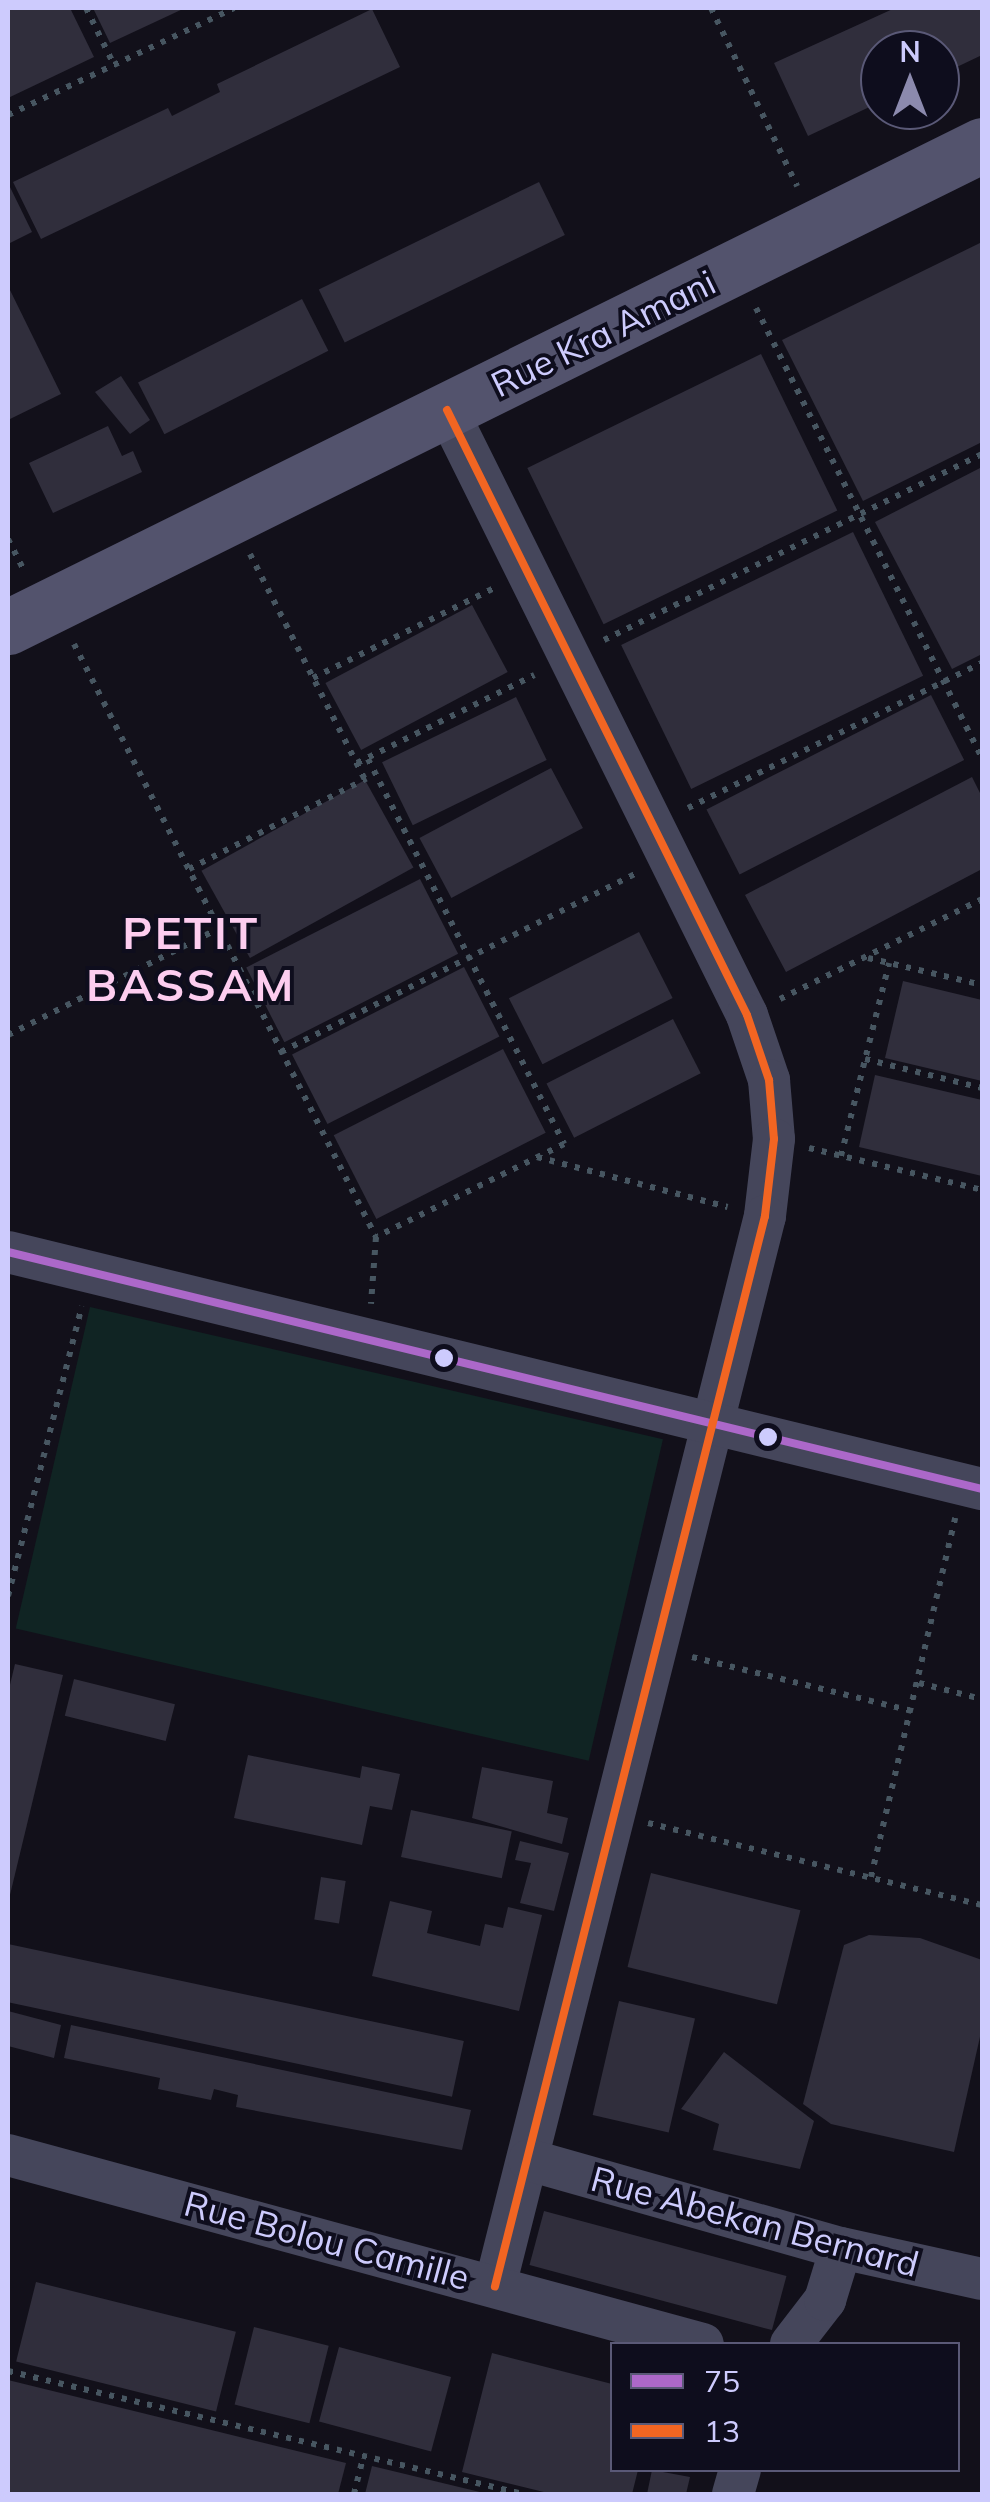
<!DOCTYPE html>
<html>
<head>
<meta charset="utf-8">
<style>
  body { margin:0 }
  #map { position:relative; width:990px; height:2502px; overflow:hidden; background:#12101a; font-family:Mulish,sans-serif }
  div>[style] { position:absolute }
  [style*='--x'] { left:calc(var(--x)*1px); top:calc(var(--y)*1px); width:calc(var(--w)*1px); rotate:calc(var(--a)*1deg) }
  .green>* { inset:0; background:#102423; transform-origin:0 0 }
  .building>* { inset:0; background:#302e3c; transform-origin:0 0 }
  .path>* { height:6px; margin-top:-3px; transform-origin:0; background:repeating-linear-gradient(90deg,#475661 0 5px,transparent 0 13px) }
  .street>* { height:42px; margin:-21px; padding:0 21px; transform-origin:21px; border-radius:21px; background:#45465b }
  .secondary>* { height:55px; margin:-27.5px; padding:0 27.5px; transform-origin:27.5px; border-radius:27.5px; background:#53536d }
  .bus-1>* { height:8px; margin:-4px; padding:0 4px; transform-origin:4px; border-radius:4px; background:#ac68c9 }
  .bus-2>* { height:8px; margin:-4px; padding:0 4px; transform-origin:4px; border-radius:4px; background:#f26522 }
  .dots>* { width:28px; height:28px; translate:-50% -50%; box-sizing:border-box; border:5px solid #0e0d1d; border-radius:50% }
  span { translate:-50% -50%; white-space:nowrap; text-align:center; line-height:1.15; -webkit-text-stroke:8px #0e0d1d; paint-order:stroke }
  .street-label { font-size:35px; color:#cdcbfd }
  .district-label { font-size:45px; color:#fdcdef; font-weight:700; letter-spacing:2.5px }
  .frame { position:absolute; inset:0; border:10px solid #cdcbfd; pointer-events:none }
  .legend { position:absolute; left:610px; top:2342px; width:350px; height:130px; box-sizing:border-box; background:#0e0d1d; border:2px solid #5a5977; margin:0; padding:12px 18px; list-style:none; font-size:30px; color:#cdcbfd }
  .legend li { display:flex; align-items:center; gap:20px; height:50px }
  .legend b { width:50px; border:2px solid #5a5977 }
  .north { position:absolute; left:860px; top:30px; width:100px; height:100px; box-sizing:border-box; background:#0e0d1d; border:2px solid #5a5977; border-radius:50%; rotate:0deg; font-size:28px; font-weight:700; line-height:40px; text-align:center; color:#cdcbfd }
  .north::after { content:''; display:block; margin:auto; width:35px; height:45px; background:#8c8aae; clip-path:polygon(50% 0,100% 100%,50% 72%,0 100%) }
</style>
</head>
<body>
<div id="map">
  <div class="green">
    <div style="left:90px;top:1307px;width:588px;height:330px;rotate:13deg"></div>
  </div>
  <div class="building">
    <div style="clip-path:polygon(8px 8px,70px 8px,94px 57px,8px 98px)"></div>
    <div style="clip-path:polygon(93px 8px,185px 8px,110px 43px)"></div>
    <div style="clip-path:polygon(895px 8px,982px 8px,982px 55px,940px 75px,940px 50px,880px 50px,880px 102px,808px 136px,774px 63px)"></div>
    <div style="clip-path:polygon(372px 9px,400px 67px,41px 239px,13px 182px,168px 108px,172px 116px,220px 92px,217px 84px)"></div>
    <div style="left:539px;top:182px;width:59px;height:245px;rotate:64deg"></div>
    <div style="clip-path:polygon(8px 183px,32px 232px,8px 244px)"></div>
    <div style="clip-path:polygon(982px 242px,982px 442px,863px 501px,782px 340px)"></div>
    <div style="clip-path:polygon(8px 286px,61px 394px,8px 420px)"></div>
    <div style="left:302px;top:299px;width:58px;height:184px;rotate:63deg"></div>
    <div style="left:761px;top:354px;width:174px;height:260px;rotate:64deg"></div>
    <div style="clip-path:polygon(121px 376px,150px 420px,130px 434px,95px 392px)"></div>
    <div style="clip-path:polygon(108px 426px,122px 456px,133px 451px,142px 472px,53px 513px,29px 463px)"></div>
    <div style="clip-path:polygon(982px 467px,982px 654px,952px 669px,875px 522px)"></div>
    <div style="left:853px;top:532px;width:160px;height:258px;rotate:64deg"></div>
    <div style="left:472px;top:605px;width:76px;height:166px;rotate:62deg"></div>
    <div style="left:931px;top:695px;width:73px;height:252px;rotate:63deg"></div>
    <div style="left:516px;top:697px;width:70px;height:149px;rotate:64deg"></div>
    <div style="left:551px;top:768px;width:68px;height:149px;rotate:62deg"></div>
    <div style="clip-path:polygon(972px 777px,982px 797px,982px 869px,786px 972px,745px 895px)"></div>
    <div style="left:365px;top:780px;width:100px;height:187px;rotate:61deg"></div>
    <div style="left:420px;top:879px;width:84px;height:195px;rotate:63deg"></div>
    <div style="left:639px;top:932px;width:74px;height:146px;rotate:63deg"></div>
    <div style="left:464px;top:967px;width:78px;height:193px;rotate:63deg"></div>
    <div style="clip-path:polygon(903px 981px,982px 1000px,982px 1081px,885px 1058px)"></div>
    <div style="left:673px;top:1019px;width:61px;height:142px;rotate:63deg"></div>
    <div style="left:503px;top:1049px;width:94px;height:190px;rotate:63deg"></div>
    <div style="clip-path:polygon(875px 1075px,982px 1100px,982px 1176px,859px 1147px)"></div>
    <div style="clip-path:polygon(15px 1664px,63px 1675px,9px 1899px,8px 1693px)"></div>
    <div style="left:74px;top:1679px;width:104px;height:38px;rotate:14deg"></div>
    <div style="clip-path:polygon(248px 1755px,360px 1778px,362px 1766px,400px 1774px,392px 1810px,370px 1806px,362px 1845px,234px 1818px)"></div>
    <div style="clip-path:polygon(482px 1767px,553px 1781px,547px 1813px,568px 1818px,562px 1844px,472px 1818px)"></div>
    <div style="left:411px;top:1810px;width:103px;height:48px;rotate:12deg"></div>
    <div style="clip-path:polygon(520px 1841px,569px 1853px,554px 1911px,520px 1903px,531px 1863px,515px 1860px)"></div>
    <div style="left:651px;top:1873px;width:154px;height:97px;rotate:14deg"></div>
    <div style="left:321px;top:1877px;width:25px;height:43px;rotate:9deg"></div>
    <div style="clip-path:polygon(390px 1901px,432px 1911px,427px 1933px,480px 1946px,485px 1924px,503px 1928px,508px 1907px,542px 1915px,519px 2011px,372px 1976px)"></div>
    <div style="clip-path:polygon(869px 1935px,920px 1938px,982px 1960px,982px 2028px,954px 2152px,831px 2124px,803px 2104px,844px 1945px)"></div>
    <div style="left:8px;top:1944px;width:466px;height:57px;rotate:12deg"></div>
    <div style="left:619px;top:2001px;width:78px;height:117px;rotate:13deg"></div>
    <div style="clip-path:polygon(8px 2011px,61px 2025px,54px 2058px,8px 2046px)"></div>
    <div style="clip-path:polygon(71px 2025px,471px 2110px,462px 2150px,236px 2107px,238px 2095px,214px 2089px,211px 2100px,158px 2089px,160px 2078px,64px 2058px)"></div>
    <div style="clip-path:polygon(724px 2052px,814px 2121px,800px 2169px,713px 2150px,719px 2124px,681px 2109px)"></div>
    <div style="left:544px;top:2211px;width:251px;height:56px;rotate:15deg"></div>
    <div style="left:36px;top:2282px;width:206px;height:82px;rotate:14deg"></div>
    <div style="left:254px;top:2327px;width:77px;height:80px;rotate:14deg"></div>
    <div style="left:339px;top:2347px;width:116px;height:77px;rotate:15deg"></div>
    <div style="clip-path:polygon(492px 2353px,612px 2384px,612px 2470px,638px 2470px,632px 2494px,552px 2494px,462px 2472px)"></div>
    <div style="clip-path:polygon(8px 2380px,346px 2463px,338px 2494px,8px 2494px)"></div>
    <div style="clip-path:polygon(372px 2466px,484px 2493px,484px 2494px,365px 2494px)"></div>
    <div style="clip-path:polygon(652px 2470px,690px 2477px,686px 2494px,647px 2494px)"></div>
  </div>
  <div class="path">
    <div style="--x:86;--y:8;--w:64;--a:63.8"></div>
    <div style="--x:711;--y:8;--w:198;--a:64.2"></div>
    <div style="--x:8;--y:115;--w:250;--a:-25.3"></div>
    <div style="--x:756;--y:308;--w:504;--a:63.33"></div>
    <div style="--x:8;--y:539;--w:38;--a:63"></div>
    <div style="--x:250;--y:554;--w:254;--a:63"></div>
    <div style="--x:604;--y:640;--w:421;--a:-26.2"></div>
    <div style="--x:74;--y:644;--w:665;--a:63.01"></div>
    <div style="--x:376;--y:1237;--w:67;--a:94.3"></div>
    <div style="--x:313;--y:678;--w:204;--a:-26.4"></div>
    <div style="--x:368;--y:759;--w:432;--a:63"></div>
    <div style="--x:564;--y:1144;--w:210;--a:153.7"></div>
    <div style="--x:357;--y:763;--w:198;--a:-26.4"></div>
    <div style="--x:688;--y:808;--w:328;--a:-26.3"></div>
    <div style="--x:189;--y:869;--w:199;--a:-27"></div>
    <div style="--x:868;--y:958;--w:117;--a:13.3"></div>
    <div style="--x:780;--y:999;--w:225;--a:-26.3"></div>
    <div style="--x:8;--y:1035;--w:235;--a:-26.8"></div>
    <div style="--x:281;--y:1052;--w:398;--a:-26.7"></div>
    <div style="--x:865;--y:1059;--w:121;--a:13.9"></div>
    <div style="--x:809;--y:1148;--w:178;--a:13.6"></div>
    <div style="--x:841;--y:1156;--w:199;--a:-76"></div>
    <div style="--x:537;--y:1157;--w:197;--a:14.7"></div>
    <div style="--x:8;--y:1596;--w:299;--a:-75.7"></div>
    <div style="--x:692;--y:1657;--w:227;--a:13.8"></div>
    <div style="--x:919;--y:1683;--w:65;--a:14.3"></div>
    <div style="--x:648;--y:1823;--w:344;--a:13.8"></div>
    <div style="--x:871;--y:1877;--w:369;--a:-76.8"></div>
    <div style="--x:8;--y:2371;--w:529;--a:13.43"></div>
    <div style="--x:354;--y:2494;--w:38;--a:-76"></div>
  </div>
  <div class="street">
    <div style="--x:447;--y:410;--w:675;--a:63.62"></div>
    <div style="--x:747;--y:1015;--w:69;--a:71.3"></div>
    <div style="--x:769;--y:1080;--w:59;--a:85.2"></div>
    <div style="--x:774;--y:1139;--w:78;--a:96.7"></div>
    <div style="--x:765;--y:1216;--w:1104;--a:104.16"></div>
    <div style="--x:8;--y:1252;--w:1002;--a:13.68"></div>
    <div style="--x:8;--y:2155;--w:720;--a:15.21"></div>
    <div style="--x:529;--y:2160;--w:324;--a:15.8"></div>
    <div style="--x:841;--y:2248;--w:144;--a:12.4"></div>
    <div style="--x:791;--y:2344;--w:56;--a:-52.3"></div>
    <div style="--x:825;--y:2300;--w:54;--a:-72.9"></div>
    <div style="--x:733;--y:2494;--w:25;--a:-74"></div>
  </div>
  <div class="secondary">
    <div style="--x:8;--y:627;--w:1087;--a:-26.33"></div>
  </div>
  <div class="bus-1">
    <div style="--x:8;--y:1252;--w:1002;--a:13.68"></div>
  </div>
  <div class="bus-2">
    <div style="--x:447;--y:410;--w:675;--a:63.62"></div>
    <div style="--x:747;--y:1015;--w:69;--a:71.3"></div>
    <div style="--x:769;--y:1080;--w:59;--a:85.2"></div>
    <div style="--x:774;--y:1139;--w:78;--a:96.7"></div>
    <div style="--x:765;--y:1216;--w:1104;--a:104.16"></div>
  </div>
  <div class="dots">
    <div style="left:444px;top:1358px;background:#cdcbfd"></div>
    <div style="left:768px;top:1437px;background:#cdcbfd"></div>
  </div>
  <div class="street-label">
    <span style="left:603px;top:333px;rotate:-26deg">Rue Kra Amani</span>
    <span style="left:755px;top:2221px;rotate:15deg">Rue Abekan Bernard</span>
    <span style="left:327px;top:2240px;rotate:15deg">Rue Bolou Camille</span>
  </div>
  <div class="district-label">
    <span style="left:191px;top:959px">PETIT<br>BASSAM</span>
  </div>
  <div class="frame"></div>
  <ul class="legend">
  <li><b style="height:12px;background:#ac68c9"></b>75</li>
  <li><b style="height:12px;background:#f26522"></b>13</li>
  </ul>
  <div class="north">N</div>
</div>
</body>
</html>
